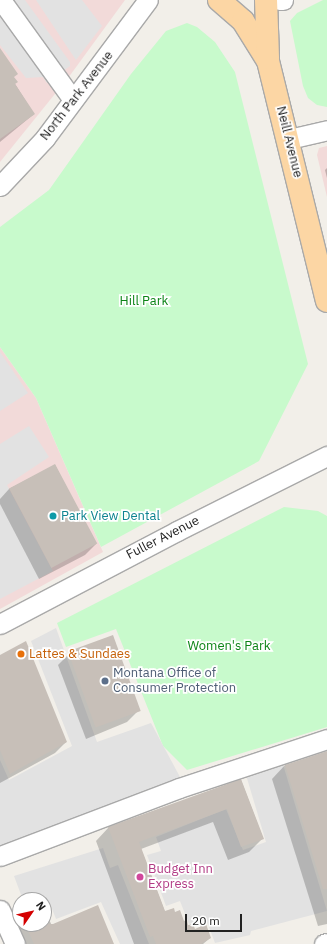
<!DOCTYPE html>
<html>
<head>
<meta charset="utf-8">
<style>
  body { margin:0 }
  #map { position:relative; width:327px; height:944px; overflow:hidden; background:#f2efe9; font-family:"IBM Plex Sans",sans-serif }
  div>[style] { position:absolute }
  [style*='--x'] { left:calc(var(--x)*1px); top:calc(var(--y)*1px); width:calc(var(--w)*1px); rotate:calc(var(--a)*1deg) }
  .commercial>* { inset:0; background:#f2dad9 }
  .park>* { inset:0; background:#c8facc }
  .parking>* { inset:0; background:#e2e2e2 }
  .shadow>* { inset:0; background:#0003 }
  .building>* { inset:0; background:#c7bfb8; transform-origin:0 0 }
  .roads { filter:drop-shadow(1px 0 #a9a9a9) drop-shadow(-1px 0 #a9a9a9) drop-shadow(0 1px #a9a9a9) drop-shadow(0 -1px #a9a9a9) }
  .minor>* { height:19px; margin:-9.5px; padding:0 9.5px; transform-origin:9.5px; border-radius:9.5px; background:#fff }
  .major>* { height:22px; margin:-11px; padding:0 11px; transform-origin:11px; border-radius:11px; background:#fcd6a4 }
  .dots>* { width:11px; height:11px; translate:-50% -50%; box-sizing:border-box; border:2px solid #fff; border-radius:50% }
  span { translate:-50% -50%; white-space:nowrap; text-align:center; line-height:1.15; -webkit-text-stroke:3.5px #fff; paint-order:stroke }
  .street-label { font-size:13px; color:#222 }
  .park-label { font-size:13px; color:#0c8416 }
  .culture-label { font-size:13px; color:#0d838f }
  .left { translate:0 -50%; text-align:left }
  .food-label { font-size:13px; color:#c56008 }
  .service-label { font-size:13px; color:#4e5e75 }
  .hotel-label { font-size:13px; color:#b23c85 }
  .north { position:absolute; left:12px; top:892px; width:40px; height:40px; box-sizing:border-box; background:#fff; border:1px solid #a7a7a7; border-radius:50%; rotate:56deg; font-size:11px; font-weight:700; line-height:16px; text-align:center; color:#222 }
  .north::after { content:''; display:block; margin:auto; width:14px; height:18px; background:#d40000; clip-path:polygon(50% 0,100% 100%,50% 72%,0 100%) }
  .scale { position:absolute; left:185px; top:914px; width:57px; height:18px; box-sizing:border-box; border:2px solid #222; border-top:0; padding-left:5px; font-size:12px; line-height:14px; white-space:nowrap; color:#222; -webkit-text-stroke:3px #fff; paint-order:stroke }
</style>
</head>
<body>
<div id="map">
  <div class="commercial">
    <div style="clip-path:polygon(0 0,125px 0,71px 74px,0 162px)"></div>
    <div style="clip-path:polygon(327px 146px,327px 197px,317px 155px,319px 148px)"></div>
    <div style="clip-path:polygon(0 347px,36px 398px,103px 552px,0 609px)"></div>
  </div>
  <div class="park">
    <div style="clip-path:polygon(323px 0,327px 0,327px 107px,317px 105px,308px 98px,303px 86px,290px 21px,297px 13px)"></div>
    <div style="clip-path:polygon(187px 23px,197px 27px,215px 42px,235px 72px,308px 364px,259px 461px,101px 547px,36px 398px,0 347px,0 227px,49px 190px,131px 74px,166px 31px)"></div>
    <div style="clip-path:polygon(284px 507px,318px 511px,327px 516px,327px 727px,187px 770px,163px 746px,116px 629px,66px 647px,57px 623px)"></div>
  </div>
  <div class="parking">
    <div style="clip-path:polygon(0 0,25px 0,70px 62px,70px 66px,47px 83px,43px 77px,26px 78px,0 45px)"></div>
    <div style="clip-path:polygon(36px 0,82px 0,102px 26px,76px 60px)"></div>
    <div style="clip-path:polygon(0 352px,28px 393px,0 411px)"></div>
    <div style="clip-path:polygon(29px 426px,49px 457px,7px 485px,53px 571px,0 599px,0 444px)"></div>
    <div style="clip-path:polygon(56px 628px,97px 742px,151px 723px,180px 777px,0 848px,0 760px,9px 780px,72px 746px,31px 641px)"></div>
    <div style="clip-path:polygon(282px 761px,327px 911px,251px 931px,250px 935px,215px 943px,206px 919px,189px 924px,180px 901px,166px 906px,147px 855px,161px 851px,156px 837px,226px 809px,243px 850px,266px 842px,246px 775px)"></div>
    <div style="clip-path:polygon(103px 848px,110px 868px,118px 865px,149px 944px,120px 944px,101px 902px,56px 919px,50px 904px,44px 906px,44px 900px,23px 900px,14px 876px)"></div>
  </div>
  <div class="shadow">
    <div style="clip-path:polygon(0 60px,34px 114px,0 142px)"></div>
    <div style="clip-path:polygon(327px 168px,327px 178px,325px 170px)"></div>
    <div style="clip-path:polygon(55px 465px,96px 544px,85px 555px,39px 579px,0 504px,0 499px,9px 489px)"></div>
    <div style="clip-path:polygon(69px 654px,139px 710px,127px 722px,86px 739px,58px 665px)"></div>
    <div style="clip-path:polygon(0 656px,66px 742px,55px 753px,0 783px)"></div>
    <div style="clip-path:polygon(327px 755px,327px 924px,318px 926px,272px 779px,285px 765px)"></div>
    <div style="clip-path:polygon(241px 780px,263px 838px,249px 852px,228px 860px,213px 822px,141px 849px,165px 912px,175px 913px,188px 927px,210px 938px,203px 944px,134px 944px,96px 841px,109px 827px)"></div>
    <div style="clip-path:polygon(44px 908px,52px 926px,113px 944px,18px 944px,11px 928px,20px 920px,20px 924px,44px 924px)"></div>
  </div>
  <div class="building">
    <div style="clip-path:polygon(0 48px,18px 74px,14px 77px,18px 82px,15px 84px,35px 114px,0 139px)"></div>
    <div style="left:55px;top:464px;width:90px;height:52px;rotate:62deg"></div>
    <div style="left:113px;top:635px;width:81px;height:48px;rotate:70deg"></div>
    <div style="clip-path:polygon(26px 641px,67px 742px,10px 774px,0 750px,0 655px)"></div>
    <div style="clip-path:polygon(327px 751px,327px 889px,323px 889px,285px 765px)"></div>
    <div style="clip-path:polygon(241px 779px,264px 839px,241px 847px,227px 809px,139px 842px,165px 911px,174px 908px,175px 912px,180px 910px,184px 921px,187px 920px,188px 925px,193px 924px,195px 929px,206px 924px,211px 938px,201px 944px,156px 944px,153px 936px,150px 937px,108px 827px)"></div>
    <div style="clip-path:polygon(98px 905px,114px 944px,34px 944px,25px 924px,53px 924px)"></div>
  </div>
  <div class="roads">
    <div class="minor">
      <div style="--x:1;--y:0;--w:123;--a:54.2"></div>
      <div style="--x:279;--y:0;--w:4;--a:0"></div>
      <div style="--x:289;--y:139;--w:39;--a:-13"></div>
      <div style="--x:0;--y:186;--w:66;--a:-46.8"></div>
      <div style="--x:45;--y:138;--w:172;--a:-53.3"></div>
      <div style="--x:0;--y:624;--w:200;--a:-27.7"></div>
      <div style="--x:177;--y:531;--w:168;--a:-26.6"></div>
      <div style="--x:0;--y:856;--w:191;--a:-20.8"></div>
      <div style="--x:179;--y:788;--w:156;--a:-18.3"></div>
      <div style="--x:0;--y:910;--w:37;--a:66"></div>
      <div style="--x:324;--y:944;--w:3;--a:-18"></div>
    </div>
    <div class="major">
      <div style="--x:219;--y:0;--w:32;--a:41"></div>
      <div style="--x:243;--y:21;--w:47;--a:58"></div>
      <div style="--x:268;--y:61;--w:247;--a:76.2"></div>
      <div style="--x:266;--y:0;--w:58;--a:88"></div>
    </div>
  </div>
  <div class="dots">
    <div style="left:53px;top:516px;background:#0f9aa8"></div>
    <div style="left:21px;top:654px;background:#e8710a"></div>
    <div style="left:105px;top:681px;background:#5c6f8a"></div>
    <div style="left:140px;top:877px;background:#d1479c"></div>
  </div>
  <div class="street-label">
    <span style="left:77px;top:96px;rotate:-52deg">North Park Avenue</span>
    <span style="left:289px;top:142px;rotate:76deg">Neill Avenue</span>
    <span style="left:163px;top:538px;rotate:-27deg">Fuller Avenue</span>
  </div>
  <div class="park-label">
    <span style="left:144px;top:301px">Hill Park</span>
    <span style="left:229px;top:646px">Women's Park</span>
  </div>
  <div class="culture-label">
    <span class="left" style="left:61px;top:516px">Park View Dental</span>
  </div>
  <div class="food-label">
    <span class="left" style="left:29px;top:654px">Lattes &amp; Sundaes</span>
  </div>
  <div class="service-label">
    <span class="left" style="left:113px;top:681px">Montana Office of<br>Consumer Protection</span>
  </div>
  <div class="hotel-label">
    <span class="left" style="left:148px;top:877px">Budget Inn<br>Express</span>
  </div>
  <div class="north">N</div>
  <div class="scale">20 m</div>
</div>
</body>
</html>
